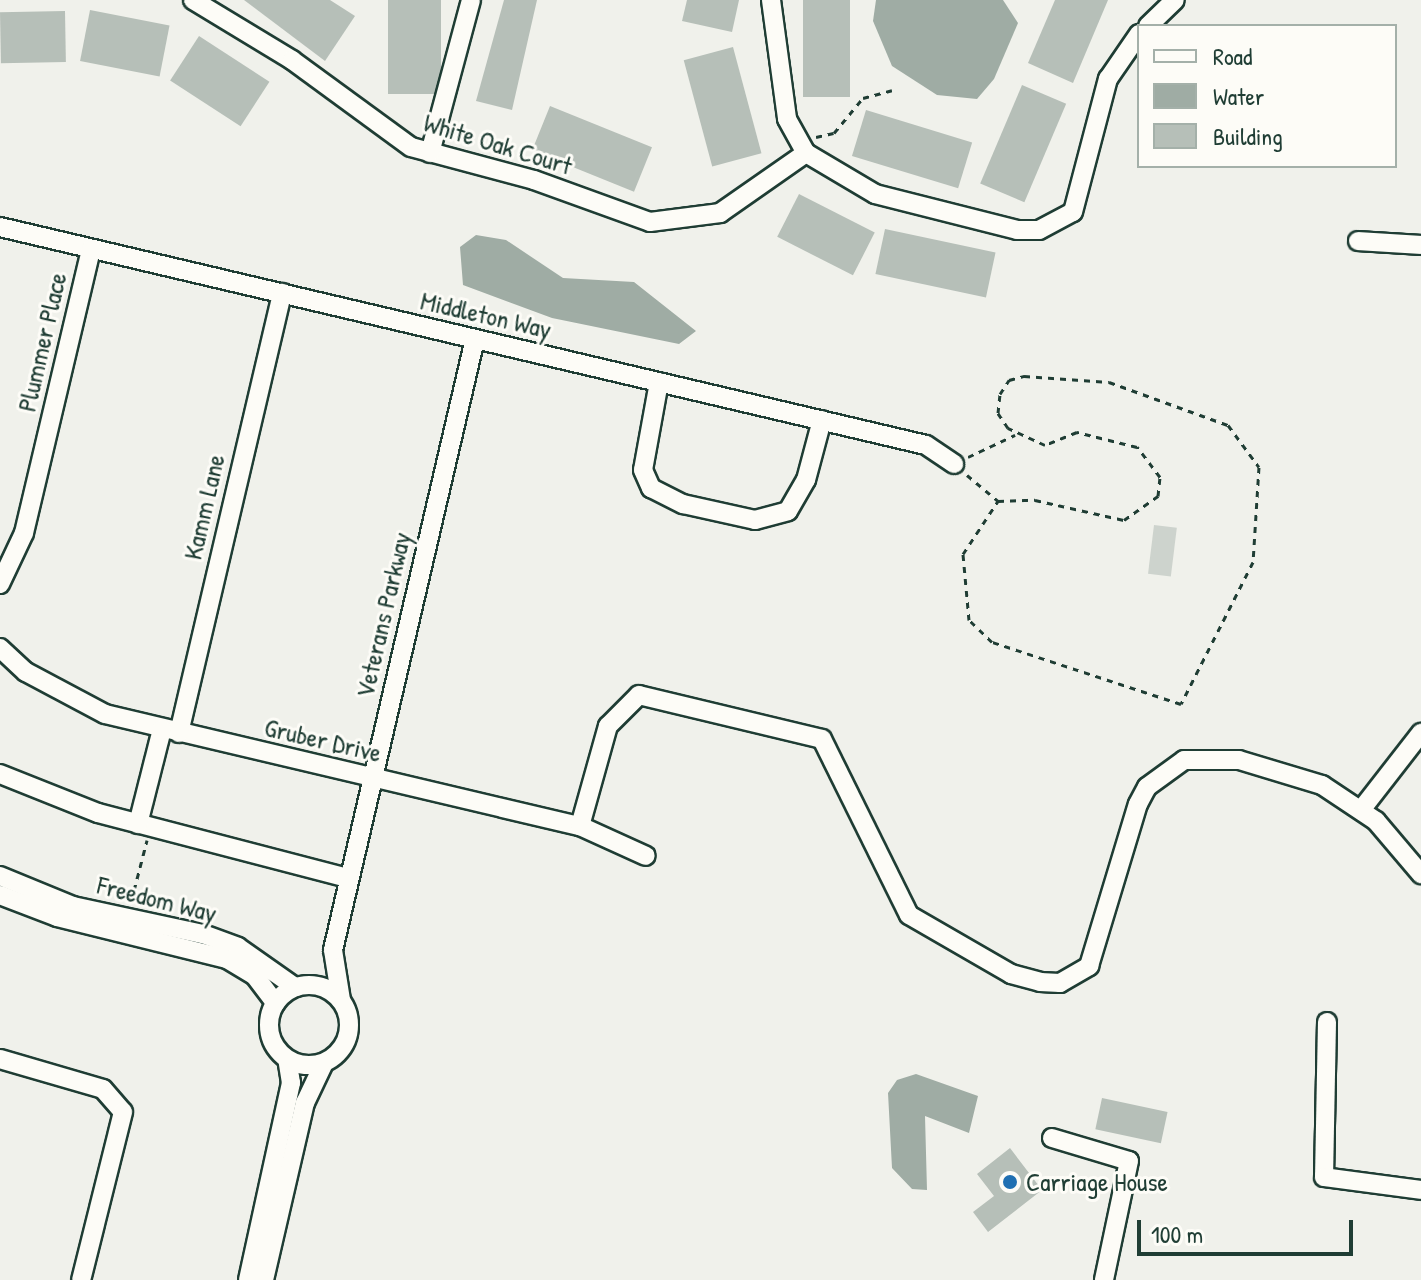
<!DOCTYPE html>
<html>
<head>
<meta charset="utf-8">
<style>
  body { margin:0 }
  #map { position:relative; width:1421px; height:1280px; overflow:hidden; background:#f0f1eb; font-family:"Patrick Hand",sans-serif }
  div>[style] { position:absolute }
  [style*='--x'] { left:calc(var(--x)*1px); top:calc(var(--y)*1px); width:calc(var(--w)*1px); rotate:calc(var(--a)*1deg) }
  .green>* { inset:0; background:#cdd3cd; transform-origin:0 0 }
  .water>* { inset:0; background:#9faca4 }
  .building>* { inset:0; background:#b6bfb8; transform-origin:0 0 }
  .path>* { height:3px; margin-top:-1.5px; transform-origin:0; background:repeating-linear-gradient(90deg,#1f3d34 0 6px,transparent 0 12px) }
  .roads { filter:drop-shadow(2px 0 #1f3d34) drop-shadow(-2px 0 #1f3d34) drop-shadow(0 2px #1f3d34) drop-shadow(0 -2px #1f3d34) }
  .minor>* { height:18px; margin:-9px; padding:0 9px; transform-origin:9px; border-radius:9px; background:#fdfcf7 }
  .minor>.ring { margin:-9px; padding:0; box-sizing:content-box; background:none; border:18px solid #fdfcf7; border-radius:50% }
  .dots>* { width:22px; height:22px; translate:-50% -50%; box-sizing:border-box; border:4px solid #fdfcf7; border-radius:50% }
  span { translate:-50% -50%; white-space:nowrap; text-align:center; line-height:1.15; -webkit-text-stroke:6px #fdfcf7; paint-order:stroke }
  .street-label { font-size:26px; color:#1f3d34 }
  .poi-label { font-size:26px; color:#1f3d34 }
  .left { translate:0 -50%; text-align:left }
  .legend { position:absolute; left:1137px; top:24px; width:260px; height:144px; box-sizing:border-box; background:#fdfcf7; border:2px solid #a4b0a9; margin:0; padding:10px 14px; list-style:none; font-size:24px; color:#1f3d34 }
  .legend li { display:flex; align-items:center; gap:16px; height:40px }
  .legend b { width:40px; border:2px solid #a4b0a9 }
  .scale { position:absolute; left:1137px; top:1220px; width:216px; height:36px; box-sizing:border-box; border:4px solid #1f3d34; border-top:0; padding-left:10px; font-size:24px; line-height:28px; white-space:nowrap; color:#1f3d34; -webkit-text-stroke:6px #fdfcf7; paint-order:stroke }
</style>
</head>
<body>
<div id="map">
  <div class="green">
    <div style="left:1154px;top:525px;width:23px;height:49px;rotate:7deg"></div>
  </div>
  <div class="water">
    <div style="clip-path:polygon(876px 0,1003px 0,1018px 23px,994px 79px,977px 99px,937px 95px,892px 66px,873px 21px)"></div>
    <div style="clip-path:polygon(476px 235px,506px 240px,563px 278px,634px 282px,696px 331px,679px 344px,552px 318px,463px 285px,460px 247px)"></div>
    <div style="clip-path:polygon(916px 1074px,978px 1096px,969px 1133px,925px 1116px,927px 1190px,912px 1189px,892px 1168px,888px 1093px,897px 1080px)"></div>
  </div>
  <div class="building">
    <div style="clip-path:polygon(244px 0,330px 0,355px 16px,325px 61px)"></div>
    <div style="left:388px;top:0;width:53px;height:94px"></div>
    <div style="clip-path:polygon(504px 0,537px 0,512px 110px,476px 101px)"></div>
    <div style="clip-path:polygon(687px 0,739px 0,732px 32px,682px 21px)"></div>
    <div style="left:803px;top:0;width:47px;height:97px"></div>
    <div style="clip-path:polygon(1055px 0,1108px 0,1073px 83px,1028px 63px)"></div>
    <div style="left:90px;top:10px;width:81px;height:52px;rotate:11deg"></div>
    <div style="left:65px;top:11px;width:51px;height:65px;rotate:89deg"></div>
    <div style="left:199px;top:36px;width:84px;height:53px;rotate:33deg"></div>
    <div style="left:733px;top:47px;width:110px;height:51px;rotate:75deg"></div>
    <div style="left:1022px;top:85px;width:48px;height:107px;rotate:23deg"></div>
    <div style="left:550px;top:106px;width:110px;height:48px;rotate:22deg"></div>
    <div style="left:866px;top:110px;width:111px;height:48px;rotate:17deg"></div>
    <div style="left:799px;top:194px;width:85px;height:48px;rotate:27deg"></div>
    <div style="left:885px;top:229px;width:113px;height:46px;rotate:12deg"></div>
    <div style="left:1102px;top:1098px;width:67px;height:32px;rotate:12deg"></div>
    <div style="clip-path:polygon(1010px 1148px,1042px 1190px,988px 1232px,973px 1212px,994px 1196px,977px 1174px)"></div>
  </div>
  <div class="path">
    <div style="--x:816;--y:137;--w:18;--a:-13"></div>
    <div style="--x:834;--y:133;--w:45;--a:-50.4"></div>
    <div style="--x:863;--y:98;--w:30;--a:-15"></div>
    <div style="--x:1024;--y:376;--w:85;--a:4"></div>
    <div style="--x:1109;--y:382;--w:127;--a:19.9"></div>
    <div style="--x:1228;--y:425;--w:52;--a:53.6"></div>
    <div style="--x:1259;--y:467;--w:95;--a:93.6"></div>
    <div style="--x:1253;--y:562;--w:159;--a:116.9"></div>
    <div style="--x:1181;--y:704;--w:199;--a:-161.8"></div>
    <div style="--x:992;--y:642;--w:32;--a:-136"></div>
    <div style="--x:969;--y:620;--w:66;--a:-95.2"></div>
    <div style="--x:963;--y:554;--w:64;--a:-56.6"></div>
    <div style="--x:998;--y:501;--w:37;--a:-2"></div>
    <div style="--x:1035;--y:500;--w:91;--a:12.7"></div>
    <div style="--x:1124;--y:520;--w:42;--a:-35.2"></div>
    <div style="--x:1158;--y:496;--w:19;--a:-84"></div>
    <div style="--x:1160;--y:477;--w:38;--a:-127"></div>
    <div style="--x:1137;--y:447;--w:62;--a:-166"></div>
    <div style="--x:1077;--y:432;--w:35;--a:158"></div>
    <div style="--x:1045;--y:445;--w:41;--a:-155.3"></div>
    <div style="--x:1008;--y:428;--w:18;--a:-124"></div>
    <div style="--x:998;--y:413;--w:19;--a:-84"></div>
    <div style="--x:1000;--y:394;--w:17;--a:-57"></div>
    <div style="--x:1009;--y:380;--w:16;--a:-15"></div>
    <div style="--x:968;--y:457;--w:52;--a:-25.1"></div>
    <div style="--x:967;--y:475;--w:40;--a:40"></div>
    <div style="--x:131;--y:902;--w:64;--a:-75.5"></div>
  </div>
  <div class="roads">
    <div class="minor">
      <div style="--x:193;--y:0;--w:116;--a:31.2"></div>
      <div style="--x:292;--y:60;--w:147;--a:36.2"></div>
      <div style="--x:411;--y:147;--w:127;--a:15"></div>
      <div style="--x:534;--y:180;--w:123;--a:19.9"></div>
      <div style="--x:650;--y:222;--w:71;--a:-7.3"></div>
      <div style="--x:720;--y:213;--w:105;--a:-34.9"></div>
      <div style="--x:771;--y:0;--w:120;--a:82.3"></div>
      <div style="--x:787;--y:119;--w:39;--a:61"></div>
      <div style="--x:806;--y:153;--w:80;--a:30.7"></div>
      <div style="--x:875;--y:194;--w:146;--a:14.2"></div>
      <div style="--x:1017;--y:230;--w:22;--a:0"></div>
      <div style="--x:1039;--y:230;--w:38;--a:-28"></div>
      <div style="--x:1073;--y:212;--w:138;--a:-75.3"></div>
      <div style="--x:1108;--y:79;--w:55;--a:-55.4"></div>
      <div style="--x:1148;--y:26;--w:37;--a:-44"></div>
      <div style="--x:430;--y:153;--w:158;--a:-75"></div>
      <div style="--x:0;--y:227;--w:951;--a:13.25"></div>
      <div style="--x:926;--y:445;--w:34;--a:34"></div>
      <div style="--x:1358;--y:241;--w:63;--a:3.6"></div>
      <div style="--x:659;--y:382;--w:89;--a:100.3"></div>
      <div style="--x:643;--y:470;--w:20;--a:66"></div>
      <div style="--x:651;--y:488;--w:36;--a:27"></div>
      <div style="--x:683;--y:504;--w:74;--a:12.5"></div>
      <div style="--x:755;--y:520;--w:34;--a:-15"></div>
      <div style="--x:788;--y:511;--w:36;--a:-60"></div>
      <div style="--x:806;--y:480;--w:62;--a:-75.1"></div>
      <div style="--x:0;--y:584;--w:56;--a:-64.8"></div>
      <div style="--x:24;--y:533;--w:292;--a:-76.7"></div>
      <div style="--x:0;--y:648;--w:35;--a:43"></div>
      <div style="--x:26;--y:672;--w:89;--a:28"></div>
      <div style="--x:105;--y:714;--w:488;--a:13.3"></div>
      <div style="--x:580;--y:826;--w:72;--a:24.4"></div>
      <div style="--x:179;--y:733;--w:452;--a:-76.8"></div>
      <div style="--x:0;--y:774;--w:105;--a:21.7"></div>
      <div style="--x:98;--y:813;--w:258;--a:14.6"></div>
      <div style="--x:1361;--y:810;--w:98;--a:-52.1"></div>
      <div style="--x:138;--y:824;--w:98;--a:-75.8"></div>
      <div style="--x:580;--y:826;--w:104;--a:-74.4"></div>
      <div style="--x:608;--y:726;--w:44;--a:-45"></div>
      <div style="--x:639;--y:695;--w:188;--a:13.5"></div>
      <div style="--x:822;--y:739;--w:196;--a:63.7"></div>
      <div style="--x:909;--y:915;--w:118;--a:30"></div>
      <div style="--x:1011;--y:974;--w:30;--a:15"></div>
      <div style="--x:1040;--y:982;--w:20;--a:3"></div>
      <div style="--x:1060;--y:983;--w:34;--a:-30"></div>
      <div style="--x:1089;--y:966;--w:169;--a:-73.2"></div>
      <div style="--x:1138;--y:804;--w:19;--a:-62"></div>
      <div style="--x:1147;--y:787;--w:46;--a:-36.1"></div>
      <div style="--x:1184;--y:760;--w:55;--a:0"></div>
      <div style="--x:1239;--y:760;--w:87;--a:16.8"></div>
      <div style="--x:1322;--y:785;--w:65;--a:33.7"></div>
      <div style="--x:1376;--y:821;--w:70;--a:49.7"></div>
      <div style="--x:0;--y:876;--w:79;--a:22.3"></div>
      <div style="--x:73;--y:906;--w:133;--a:12.2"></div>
      <div style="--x:203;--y:934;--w:37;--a:20"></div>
      <div style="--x:238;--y:947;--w:70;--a:35.1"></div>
      <div style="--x:0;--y:895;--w:61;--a:21.1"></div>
      <div style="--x:57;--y:917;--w:175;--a:13.9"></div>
      <div style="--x:227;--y:959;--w:33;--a:31"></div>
      <div style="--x:255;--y:976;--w:34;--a:53"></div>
      <div class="ring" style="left:269px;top:985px;width:62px;height:62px"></div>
      <div style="--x:341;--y:1000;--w:51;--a:-99.1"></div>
      <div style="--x:333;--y:950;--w:627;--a:-76.92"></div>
      <div style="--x:1327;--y:1022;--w:155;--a:91.1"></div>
      <div style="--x:1324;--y:1177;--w:98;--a:7.6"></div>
      <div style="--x:0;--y:1059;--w:107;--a:16.2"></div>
      <div style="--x:103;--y:1089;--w:30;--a:49"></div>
      <div style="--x:123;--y:1112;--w:173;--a:104"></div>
      <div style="--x:1052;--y:1138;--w:80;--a:16.6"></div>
      <div style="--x:1129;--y:1161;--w:122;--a:101.9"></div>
      <div style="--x:248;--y:1280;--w:202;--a:-77.7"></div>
      <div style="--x:291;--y:1083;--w:24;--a:-99"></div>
      <div style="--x:264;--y:1280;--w:182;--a:-77"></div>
      <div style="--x:305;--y:1103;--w:44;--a:-64.6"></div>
    </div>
  </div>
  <div class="dots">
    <div style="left:1010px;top:1182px;background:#1f6fb2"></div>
  </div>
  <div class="street-label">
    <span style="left:498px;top:144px;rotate:17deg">White Oak Court</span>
    <span style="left:486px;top:315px;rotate:13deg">Middleton Way</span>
    <span style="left:42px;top:342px;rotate:-77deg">Plummer Place</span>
    <span style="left:204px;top:507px;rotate:-77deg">Kamm Lane</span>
    <span style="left:383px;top:615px;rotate:-77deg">Veterans Parkway</span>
    <span style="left:323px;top:740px;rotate:13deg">Gruber Drive</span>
    <span style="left:157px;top:899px;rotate:14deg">Freedom Way</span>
  </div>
  <div class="poi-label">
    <span class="left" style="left:1026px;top:1182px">Carriage House</span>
  </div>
  <ul class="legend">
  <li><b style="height:10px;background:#fdfcf7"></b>Road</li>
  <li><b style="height:22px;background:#9faca4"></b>Water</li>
  <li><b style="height:22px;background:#b6bfb8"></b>Building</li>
  </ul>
  <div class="scale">100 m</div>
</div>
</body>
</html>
